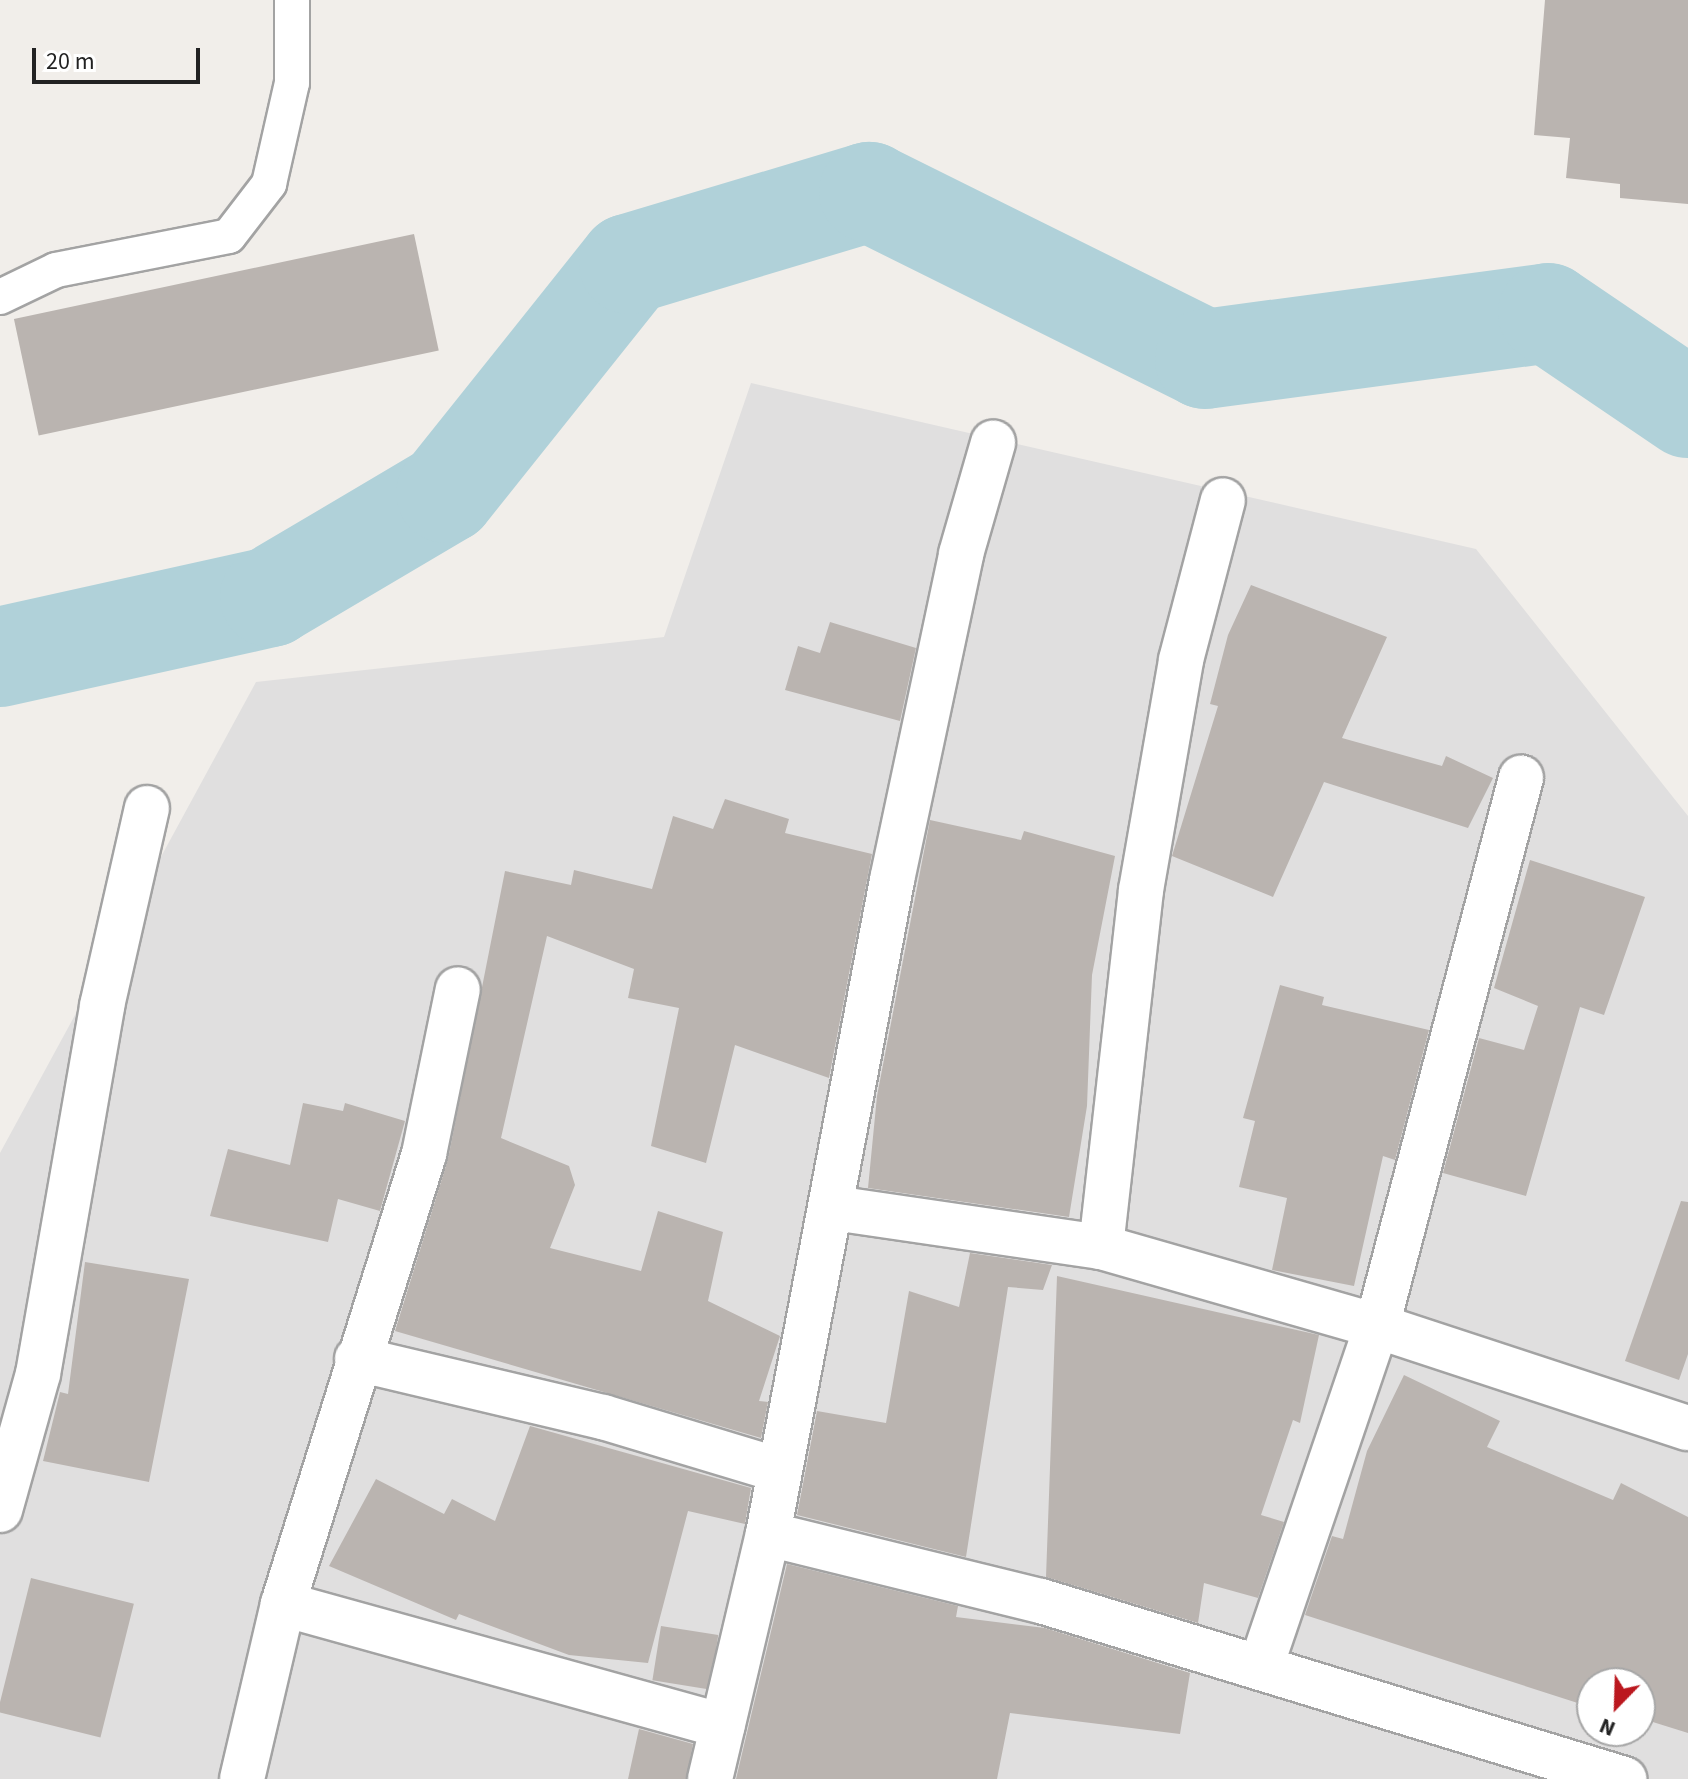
<!DOCTYPE html>
<html>
<head>
<meta charset="utf-8">
<style>
  body { margin:0 }
  #map { position:relative; width:1688px; height:1779px; overflow:hidden; background:#f1eeea; font-family:"Source Sans 3",sans-serif }
  div>[style] { position:absolute }
  [style*='--x'] { left:calc(var(--x)*1px); top:calc(var(--y)*1px); width:calc(var(--w)*1px); rotate:calc(var(--a)*1deg) }
  .residential>* { inset:0; background:#e0dfdf }
  .river>* { height:100px; margin:-50px; padding:0 50px; transform-origin:50px; border-radius:50px; background:#b0d1d9 }
  .building>* { inset:0; background:#bab4b0; transform-origin:0 0 }
  .roads { filter:drop-shadow(2px 0 #a3a3a3) drop-shadow(-2px 0 #a3a3a3) drop-shadow(0 2px #a3a3a3) drop-shadow(0 -2px #a3a3a3) }
  .lane>* { height:34px; margin:-17px; padding:0 17px; transform-origin:17px; border-radius:17px; background:#fff }
  .street>* { height:44px; margin:-22px; padding:0 22px; transform-origin:22px; border-radius:22px; background:#fff }
  span { translate:-50% -50%; white-space:nowrap; text-align:center; line-height:1.15; -webkit-text-stroke:6px #fff; paint-order:stroke }
  .north { position:absolute; left:1576px; top:1667px; width:80px; height:80px; box-sizing:border-box; background:#fff; border:2px solid #a7a7a7; border-radius:50%; rotate:203deg; font-size:22px; font-weight:700; line-height:32px; text-align:center; color:#222 }
  .north::after { content:''; display:block; margin:auto; width:28px; height:36px; background:#bb181f; clip-path:polygon(50% 0,100% 100%,50% 72%,0 100%) }
  .scale { position:absolute; left:32px; top:48px; width:168px; height:36px; box-sizing:border-box; border:4px solid #222; border-top:0; padding-left:10px; font-size:24px; line-height:28px; white-space:nowrap; color:#222; -webkit-text-stroke:6px #fff; paint-order:stroke }
</style>
</head>
<body>
<div id="map">
  <div class="residential">
    <div style="clip-path:polygon(evenodd,751px 383px,1476px 549px,1688px 816px,1688px 1779px,0 1779px,0 1153px,256px 682px,664px 637px,751px 383px,1592px 1683px,1640px 1683px,1640px 1731px,1592px 1731px,1592px 1683px)"></div>
  </div>
  <div class="river">
    <div style="--x:0;--y:657;--w:277;--a:-12.5"></div>
    <div style="--x:270;--y:597;--w:204;--a:-30.6"></div>
    <div style="--x:446;--y:493;--w:293;--a:-51.4"></div>
    <div style="--x:629;--y:264;--w:251;--a:-16.7"></div>
    <div style="--x:869;--y:192;--w:375;--a:26.4"></div>
    <div style="--x:1205;--y:359;--w:346;--a:-7.6"></div>
    <div style="--x:1548;--y:313;--w:169;--a:34.2"></div>
  </div>
  <div class="building">
    <div style="clip-path:polygon(1545px 0,1688px 0,1688px 204px,1620px 198px,1620px 184px,1566px 178px,1570px 138px,1534px 135px)"></div>
    <div style="left:414px;top:234px;width:119px;height:409px;rotate:78deg"></div>
    <div style="clip-path:polygon(1251px 585px,1387px 637px,1342px 738px,1442px 766px,1446px 756px,1493px 778px,1468px 828px,1324px 782px,1273px 897px,1172px 856px,1218px 706px,1210px 704px,1228px 635px)"></div>
    <div style="clip-path:polygon(830px 622px,916px 648px,900px 721px,785px 690px,798px 646px,820px 653px)"></div>
    <div style="clip-path:polygon(725px 799px,789px 819px,785px 833px,872px 854px,829px 1078px,735px 1045px,706px 1163px,651px 1146px,679px 1008px,628px 998px,634px 969px,547px 936px,501px 1138px,569px 1166px,575px 1185px,550px 1248px,641px 1271px,658px 1211px,723px 1232px,708px 1301px,780px 1336px,759px 1401px,768px 1402px,761px 1438px,395px 1331px,448px 1159px,505px 871px,571px 885px,574px 870px,652px 889px,673px 816px,713px 829px)"></div>
    <div style="clip-path:polygon(930px 820px,1021px 840px,1024px 831px,1115px 856px,1092px 975px,1087px 1106px,1069px 1217px,868px 1188px,877px 1096px)"></div>
    <div style="clip-path:polygon(1530px 860px,1645px 897px,1604px 1015px,1580px 1007px,1526px 1196px,1443px 1173px,1479px 1038px,1524px 1050px,1538px 1006px,1494px 988px)"></div>
    <div style="clip-path:polygon(1280px 985px,1324px 997px,1322px 1005px,1429px 1030px,1395px 1160px,1383px 1156px,1354px 1286px,1272px 1270px,1287px 1198px,1239px 1187px,1255px 1121px,1243px 1118px)"></div>
    <div style="clip-path:polygon(303px 1103px,343px 1111px,345px 1103px,405px 1121px,380px 1211px,338px 1199px,328px 1242px,210px 1216px,228px 1149px,290px 1165px)"></div>
    <div style="clip-path:polygon(1681px 1201px,1688px 1202px,1688px 1354px,1679px 1380px,1625px 1361px)"></div>
    <div style="clip-path:polygon(970px 1253px,1052px 1265px,1043px 1290px,1008px 1287px,966px 1557px,797px 1515px,817px 1411px,886px 1423px,909px 1291px,959px 1307px)"></div>
    <div style="clip-path:polygon(85px 1262px,189px 1279px,149px 1482px,43px 1461px,60px 1392px,68px 1394px)"></div>
    <div style="clip-path:polygon(1057px 1276px,1319px 1335px,1300px 1423px,1293px 1420px,1261px 1515px,1284px 1522px,1258px 1598px,1204px 1583px,1198px 1623px,1046px 1577px)"></div>
    <div style="clip-path:polygon(1404px 1375px,1500px 1421px,1487px 1447px,1613px 1500px,1621px 1483px,1688px 1517px,1688px 1733px,1640px 1718px,1640px 1683px,1592px 1683px,1587px 1706px,1305px 1615px,1332px 1536px,1343px 1539px,1367px 1451px)"></div>
    <div style="clip-path:polygon(530px 1426px,751px 1488px,745px 1524px,688px 1511px,648px 1663px,569px 1655px,459px 1614px,456px 1620px,329px 1566px,376px 1479px,444px 1514px,452px 1499px,495px 1521px)"></div>
    <div style="clip-path:polygon(787px 1564px,958px 1606px,956px 1617px,1045px 1628px,1190px 1673px,1180px 1734px,1010px 1713px,997px 1779px,736px 1779px)"></div>
    <div style="left:31px;top:1578px;width:106px;height:138px;rotate:14deg"></div>
    <div style="left:661px;top:1626px;width:58px;height:55px;rotate:9deg"></div>
    <div style="clip-path:polygon(639px 1729px,693px 1744px,686px 1779px,628px 1779px)"></div>
  </div>
  <div class="roads">
    <div class="lane">
      <div style="--x:0;--y:297;--w:62;--a:-25.7"></div>
      <div style="--x:56;--y:270;--w:176;--a:-11.1"></div>
      <div style="--x:229;--y:236;--w:66;--a:-52.4"></div>
      <div style="--x:269;--y:184;--w:104;--a:-77.2"></div>
      <div style="--x:292;--y:83;--w:83;--a:-90"></div>
    </div>
    <div class="street">
      <div style="--x:833;--y:1208;--w:271;--a:8.3"></div>
      <div style="--x:1101;--y:1247;--w:287;--a:16"></div>
      <div style="--x:1377;--y:1326;--w:327;--a:18.2"></div>
      <div style="--x:1101;--y:1247;--w:359;--a:-83.6"></div>
      <div style="--x:1141;--y:890;--w:233;--a:-80.1"></div>
      <div style="--x:1181;--y:660;--w:165;--a:-75.3"></div>
      <div style="--x:357;--y:1359;--w:253;--a:13.3"></div>
      <div style="--x:603;--y:1417;--w:184;--a:16.8"></div>
      <div style="--x:0;--y:1510;--w:141;--a:-74.4"></div>
      <div style="--x:38;--y:1374;--w:374;--a:-80.1"></div>
      <div style="--x:102;--y:1006;--w:203;--a:-77.2"></div>
      <div style="--x:768;--y:1534;--w:281;--a:13.8"></div>
      <div style="--x:1041;--y:1601;--w:610;--a:16.98"></div>
      <div style="--x:283;--y:1604;--w:456;--a:15.5"></div>
      <div style="--x:1261;--y:1666;--w:359;--a:-71.2"></div>
      <div style="--x:1377;--y:1326;--w:567;--a:-75.28"></div>
      <div style="--x:242;--y:1779;--w:180;--a:-76.8"></div>
      <div style="--x:283;--y:1604;--w:472;--a:-72.6"></div>
      <div style="--x:424;--y:1154;--w:168;--a:-78.4"></div>
      <div style="--x:710;--y:1779;--w:252;--a:-76.7"></div>
      <div style="--x:768;--y:1534;--w:666;--a:-79.26"></div>
      <div style="--x:892;--y:880;--w:333;--a:-78"></div>
      <div style="--x:961;--y:554;--w:116;--a:-73.9"></div>
    </div>
  </div>
  <div class="north">N</div>
  <div class="scale">20 m</div>
</div>
</body>
</html>
